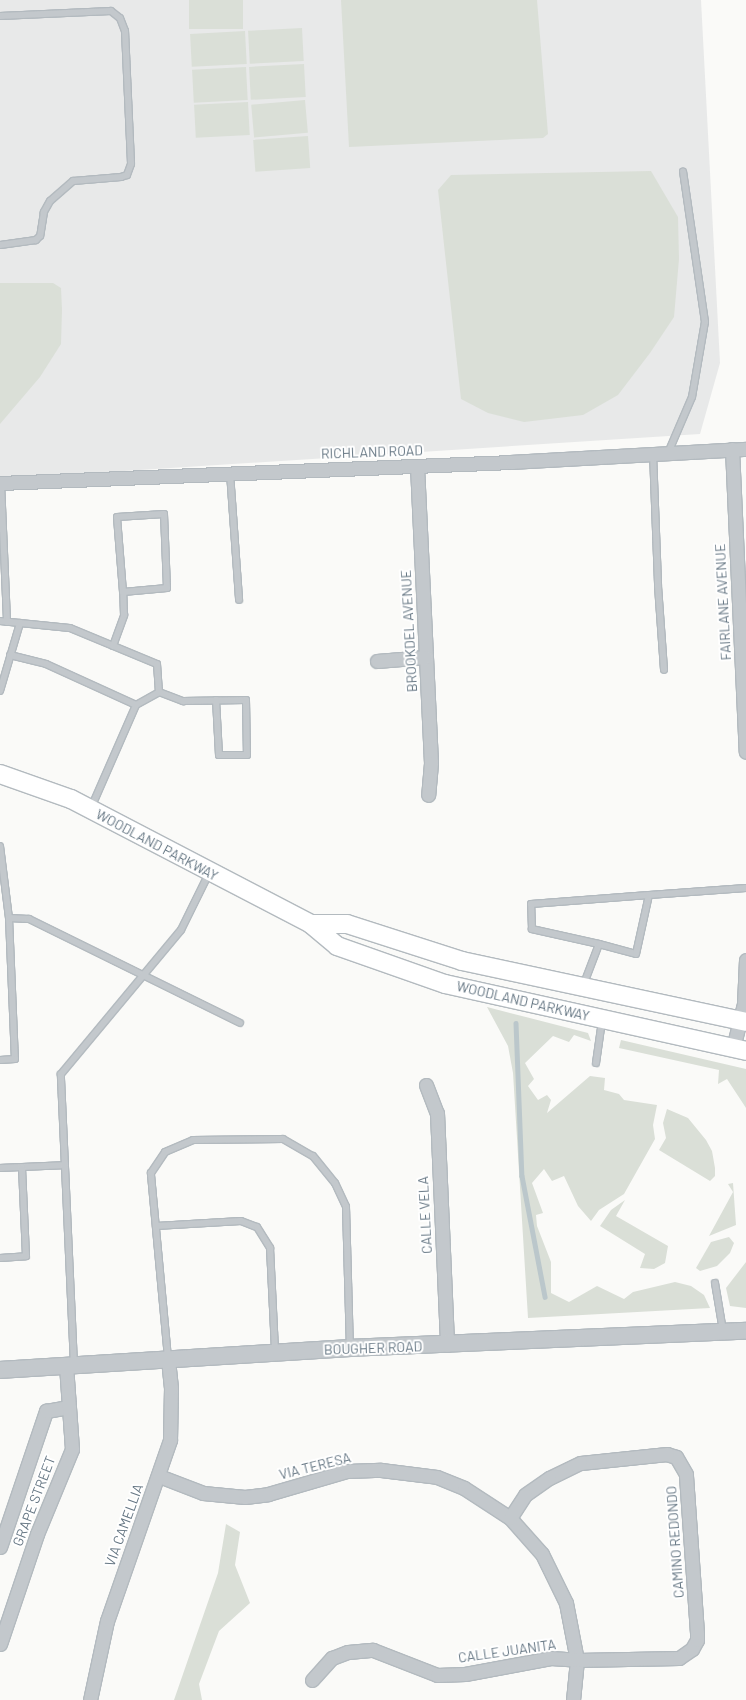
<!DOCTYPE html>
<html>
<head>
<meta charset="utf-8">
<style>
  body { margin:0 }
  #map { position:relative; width:746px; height:1700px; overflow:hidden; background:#fafaf8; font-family:Barlow,sans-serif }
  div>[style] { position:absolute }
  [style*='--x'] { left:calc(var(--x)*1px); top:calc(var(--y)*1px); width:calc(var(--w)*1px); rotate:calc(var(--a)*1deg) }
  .built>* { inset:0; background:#e8e9e9 }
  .green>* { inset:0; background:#dadfd7; transform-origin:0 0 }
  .stream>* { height:4.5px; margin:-2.25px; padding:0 2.25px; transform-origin:2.25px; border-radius:2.25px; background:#bbc7cb }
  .roads { filter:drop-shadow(1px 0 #b3babf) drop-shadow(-1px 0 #b3babf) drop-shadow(0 1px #b3babf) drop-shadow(0 -1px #b3babf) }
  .service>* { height:6px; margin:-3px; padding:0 3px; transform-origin:3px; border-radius:3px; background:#c3c8cc }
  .minor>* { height:13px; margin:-6.5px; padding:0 6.5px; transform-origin:6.5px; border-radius:6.5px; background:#c3c8cc }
  .tertiary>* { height:16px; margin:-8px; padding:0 8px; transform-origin:8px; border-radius:8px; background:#c3c8cc }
  .secondary>* { height:18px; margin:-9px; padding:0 9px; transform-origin:9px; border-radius:9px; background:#fff }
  span { translate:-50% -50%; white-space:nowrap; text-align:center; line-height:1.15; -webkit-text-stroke:4px #fff; paint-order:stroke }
  .street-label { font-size:14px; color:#657683 }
</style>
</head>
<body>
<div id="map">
  <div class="built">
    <div style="clip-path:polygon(0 0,701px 0,720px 363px,700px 434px,0 479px)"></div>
  </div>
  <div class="green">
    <div style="left:189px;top:0;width:54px;height:29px"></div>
    <div style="clip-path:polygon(341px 0,537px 0,548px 134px,543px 138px,349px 147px)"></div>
    <div style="left:302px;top:28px;width:33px;height:54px;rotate:87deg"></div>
    <div style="left:245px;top:31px;width:33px;height:55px;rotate:87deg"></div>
    <div style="left:304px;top:64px;width:33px;height:55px;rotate:87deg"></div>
    <div style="left:246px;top:67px;width:33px;height:54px;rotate:87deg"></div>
    <div style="left:305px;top:100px;width:33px;height:54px;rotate:85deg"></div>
    <div style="left:248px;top:102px;width:33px;height:54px;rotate:87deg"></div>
    <div style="left:308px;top:136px;width:32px;height:55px;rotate:86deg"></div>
    <div style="clip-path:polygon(651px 171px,678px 217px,679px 259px,674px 317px,650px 353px,618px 395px,583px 415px,524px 422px,488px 413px,461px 399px,438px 190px,451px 175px)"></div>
    <div style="clip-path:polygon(0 283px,53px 283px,61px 288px,62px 310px,61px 344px,40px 377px,0 424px)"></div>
    <div style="clip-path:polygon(487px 1007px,588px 1033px,591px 1041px,574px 1035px,569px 1042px,553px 1036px,525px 1063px,534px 1079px,528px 1086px,538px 1100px,547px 1095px,551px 1100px,547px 1113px,590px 1076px,605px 1078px,604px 1090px,619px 1094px,624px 1100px,657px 1105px,653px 1125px,655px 1139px,624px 1194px,599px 1210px,591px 1221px,578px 1206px,564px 1176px,552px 1181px,544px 1169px,532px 1183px,543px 1213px,536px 1215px,537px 1226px,551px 1262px,551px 1293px,569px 1302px,597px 1286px,624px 1299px,633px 1292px,675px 1282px,691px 1286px,704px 1295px,710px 1308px,528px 1318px,513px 1073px,508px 1046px)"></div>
    <div style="clip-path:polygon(621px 1040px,746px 1069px,746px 1108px,727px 1079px,718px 1084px,719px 1070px,619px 1048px)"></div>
    <div style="clip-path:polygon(667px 1109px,688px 1118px,706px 1140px,712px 1151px,715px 1168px,715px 1176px,710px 1181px,659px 1150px,666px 1138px,663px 1123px)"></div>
    <div style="clip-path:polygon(733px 1183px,736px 1225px,709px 1236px,733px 1192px,728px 1184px)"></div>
    <div style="clip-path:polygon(625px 1200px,616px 1216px,668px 1246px,665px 1263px,654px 1269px,640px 1268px,645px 1254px,600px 1226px,611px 1210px)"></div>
    <div style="clip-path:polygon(729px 1237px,734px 1243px,730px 1253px,717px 1266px,700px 1271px,696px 1268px,711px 1242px)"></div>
    <div style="clip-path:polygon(746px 1262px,746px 1308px,730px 1306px,726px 1288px)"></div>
    <div style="clip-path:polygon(226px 1524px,240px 1532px,235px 1565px,250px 1603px,219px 1631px,199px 1684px,202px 1700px,174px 1700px,218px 1573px)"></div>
  </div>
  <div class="stream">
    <div style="--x:516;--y:1023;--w:153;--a:87.8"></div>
    <div style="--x:522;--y:1176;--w:123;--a:79.2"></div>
  </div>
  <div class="roads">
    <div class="service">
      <div style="--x:0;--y:16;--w:111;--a:-2.6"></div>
      <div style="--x:111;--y:11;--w:11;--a:38"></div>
      <div style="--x:120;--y:18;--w:14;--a:69"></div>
      <div style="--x:125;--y:31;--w:133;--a:87.4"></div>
      <div style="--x:131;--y:164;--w:12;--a:110"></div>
      <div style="--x:127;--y:175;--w:6;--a:162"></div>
      <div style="--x:121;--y:177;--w:48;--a:175.2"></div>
      <div style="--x:73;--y:181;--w:30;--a:139"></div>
      <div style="--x:50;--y:201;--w:13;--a:119"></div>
      <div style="--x:44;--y:212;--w:24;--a:99"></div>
      <div style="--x:40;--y:236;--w:6;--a:135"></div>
      <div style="--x:36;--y:240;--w:36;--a:172"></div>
      <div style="--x:653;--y:453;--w:133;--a:87.8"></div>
      <div style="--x:658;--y:586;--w:84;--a:85.9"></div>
      <div style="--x:668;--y:453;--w:61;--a:-66.8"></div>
      <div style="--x:692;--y:397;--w:76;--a:-80.2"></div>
      <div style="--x:705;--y:322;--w:152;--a:-98.3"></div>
      <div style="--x:230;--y:473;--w:127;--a:85.9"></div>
      <div style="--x:1;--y:483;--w:46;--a:87.5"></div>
      <div style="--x:0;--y:529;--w:3;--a:0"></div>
      <div style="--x:3;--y:529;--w:93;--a:87.5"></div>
      <div style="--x:0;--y:621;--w:70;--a:5.7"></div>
      <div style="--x:70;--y:628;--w:94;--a:22.5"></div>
      <div style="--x:157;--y:664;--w:28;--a:86"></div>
      <div style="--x:113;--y:646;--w:33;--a:-70"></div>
      <div style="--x:124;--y:615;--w:23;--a:-92"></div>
      <div style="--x:123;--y:592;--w:75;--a:-94.6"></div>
      <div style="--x:117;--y:517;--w:47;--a:-3.7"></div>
      <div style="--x:164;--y:514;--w:74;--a:87.7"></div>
      <div style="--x:167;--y:588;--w:44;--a:174.8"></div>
      <div style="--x:10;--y:655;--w:37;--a:14"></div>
      <div style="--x:46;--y:664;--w:99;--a:24.5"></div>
      <div style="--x:0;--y:691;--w:71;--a:-73.6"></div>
      <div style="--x:91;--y:808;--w:112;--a:-66.4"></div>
      <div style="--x:136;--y:705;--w:26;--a:-29"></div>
      <div style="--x:159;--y:692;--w:26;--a:21"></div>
      <div style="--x:183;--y:701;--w:63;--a:-0.9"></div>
      <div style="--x:246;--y:700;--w:55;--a:89"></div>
      <div style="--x:247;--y:755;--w:28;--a:180"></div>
      <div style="--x:219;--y:755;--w:55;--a:-93.1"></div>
      <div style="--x:0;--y:846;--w:73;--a:82.9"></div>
      <div style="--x:9;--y:918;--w:141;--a:87.6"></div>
      <div style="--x:15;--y:1059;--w:15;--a:176"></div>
      <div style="--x:9;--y:918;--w:20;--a:3"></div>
      <div style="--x:29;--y:919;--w:235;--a:26.2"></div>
      <div style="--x:599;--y:944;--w:69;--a:-167.4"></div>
      <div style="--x:532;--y:929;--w:25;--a:-92"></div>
      <div style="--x:531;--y:904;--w:118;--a:-4.4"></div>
      <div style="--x:583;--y:986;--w:45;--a:-69.1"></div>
      <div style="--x:599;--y:944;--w:38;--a:15"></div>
      <div style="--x:636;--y:954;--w:60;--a:-77.6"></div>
      <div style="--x:649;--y:895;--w:97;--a:-4.1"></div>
      <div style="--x:596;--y:1063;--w:42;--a:-81.9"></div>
      <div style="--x:0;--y:1168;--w:65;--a:-2.6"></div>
      <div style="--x:156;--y:1226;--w:85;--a:-3.4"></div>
      <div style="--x:241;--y:1221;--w:17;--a:21"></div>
      <div style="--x:257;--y:1227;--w:25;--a:58"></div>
      <div style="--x:270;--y:1248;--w:104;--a:87.2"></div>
      <div style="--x:0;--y:1258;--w:26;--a:-4"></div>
      <div style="--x:26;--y:1256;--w:89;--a:-92.6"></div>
      <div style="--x:715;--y:1283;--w:49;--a:80.5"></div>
      <div style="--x:168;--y:1358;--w:186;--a:-95.3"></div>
      <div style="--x:151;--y:1173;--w:25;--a:-56"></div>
      <div style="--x:165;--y:1152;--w:30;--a:-23"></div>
      <div style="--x:193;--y:1140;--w:90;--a:-0.6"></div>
      <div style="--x:283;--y:1139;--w:34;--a:30"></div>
      <div style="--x:313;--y:1156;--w:35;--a:51"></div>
      <div style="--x:335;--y:1183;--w:26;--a:65"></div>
      <div style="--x:346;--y:1207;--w:140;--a:88.4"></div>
      <div style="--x:74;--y:1365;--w:291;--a:-92.6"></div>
      <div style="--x:61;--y:1074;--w:187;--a:-50.2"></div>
      <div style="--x:181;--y:930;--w:64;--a:-63.8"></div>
    </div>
    <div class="minor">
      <div style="--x:732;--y:449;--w:303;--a:87.4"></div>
      <div style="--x:417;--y:466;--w:297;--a:87.3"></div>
      <div style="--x:431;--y:763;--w:32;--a:95"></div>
      <div style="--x:0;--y:483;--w:512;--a:-2.35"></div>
      <div style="--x:512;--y:462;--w:234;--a:-3.2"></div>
      <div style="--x:377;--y:661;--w:49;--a:-4.7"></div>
      <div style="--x:733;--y:1048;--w:45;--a:-76"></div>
      <div style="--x:744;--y:1004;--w:44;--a:-87.4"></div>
      <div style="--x:426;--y:1085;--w:30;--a:69"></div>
      <div style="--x:437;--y:1113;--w:232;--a:87.5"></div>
      <div style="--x:159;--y:1476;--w:47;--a:21.1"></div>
      <div style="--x:203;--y:1493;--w:42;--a:5.4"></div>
      <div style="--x:245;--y:1497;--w:23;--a:-7"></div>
      <div style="--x:268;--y:1494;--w:82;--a:-16.2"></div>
      <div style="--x:347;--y:1471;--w:34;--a:-2"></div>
      <div style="--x:381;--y:1470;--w:56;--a:7.1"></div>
      <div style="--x:437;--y:1477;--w:29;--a:22"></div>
      <div style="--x:464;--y:1488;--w:55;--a:33.1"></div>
      <div style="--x:510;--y:1518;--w:48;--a:48.4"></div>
      <div style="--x:542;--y:1554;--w:55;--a:63.9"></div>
      <div style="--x:566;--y:1603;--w:58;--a:79.1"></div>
      <div style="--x:577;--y:1660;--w:40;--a:95.7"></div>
      <div style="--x:0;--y:1547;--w:144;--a:-71.3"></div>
      <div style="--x:46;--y:1411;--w:23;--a:-10"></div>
      <div style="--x:0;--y:1644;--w:116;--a:-71.4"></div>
      <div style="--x:37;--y:1534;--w:92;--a:-67.6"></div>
      <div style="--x:72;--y:1449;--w:84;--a:-94.1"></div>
      <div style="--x:312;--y:1680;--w:30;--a:-48"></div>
      <div style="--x:332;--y:1658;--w:17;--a:-21"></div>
      <div style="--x:348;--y:1652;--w:25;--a:-5"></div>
      <div style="--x:373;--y:1650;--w:69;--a:21.3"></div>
      <div style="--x:437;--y:1675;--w:28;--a:-2"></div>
      <div style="--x:465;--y:1674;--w:87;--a:-10.5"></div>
      <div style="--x:551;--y:1658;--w:26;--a:4"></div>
      <div style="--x:577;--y:1660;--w:102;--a:-1.1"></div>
      <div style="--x:679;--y:1658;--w:16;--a:-35"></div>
      <div style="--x:692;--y:1649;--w:10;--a:-61"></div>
      <div style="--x:697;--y:1640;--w:7;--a:-90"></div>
      <div style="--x:697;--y:1633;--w:159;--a:-94"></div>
      <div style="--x:686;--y:1474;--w:20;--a:-120"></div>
      <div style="--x:676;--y:1457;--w:9;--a:-162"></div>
      <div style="--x:667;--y:1454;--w:87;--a:174.1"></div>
      <div style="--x:580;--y:1463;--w:34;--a:154"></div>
      <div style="--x:549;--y:1478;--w:29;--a:145"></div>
      <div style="--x:525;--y:1495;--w:27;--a:123"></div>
      <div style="--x:90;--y:1700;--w:81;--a:-77.9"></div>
      <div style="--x:107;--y:1621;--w:192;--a:-70.8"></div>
      <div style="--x:170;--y:1440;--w:52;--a:-88.9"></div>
      <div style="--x:171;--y:1388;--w:28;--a:-96"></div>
    </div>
    <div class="tertiary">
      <div style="--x:0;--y:1370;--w:351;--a:-3.6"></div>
      <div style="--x:350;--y:1348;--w:396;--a:-2.5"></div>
    </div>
    <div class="secondary">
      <div style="--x:0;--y:774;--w:75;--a:19.4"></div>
      <div style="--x:71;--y:799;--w:271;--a:27.5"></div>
      <div style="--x:311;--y:924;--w:34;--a:40"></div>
      <div style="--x:337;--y:946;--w:114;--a:19.4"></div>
      <div style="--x:445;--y:984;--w:308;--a:12.5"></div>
      <div style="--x:311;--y:924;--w:36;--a:0"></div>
      <div style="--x:347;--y:924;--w:121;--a:17.8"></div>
      <div style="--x:462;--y:961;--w:290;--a:12.1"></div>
    </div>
  </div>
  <div class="street-label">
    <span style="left:372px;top:452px;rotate:-2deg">RICHLAND ROAD</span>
    <span style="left:723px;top:602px;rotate:-93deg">FAIRLANE AVENUE</span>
    <span style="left:409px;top:631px;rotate:-93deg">BROOKDEL AVENUE</span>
    <span style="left:157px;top:845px;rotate:28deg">WOODLAND PARKWAY</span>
    <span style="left:523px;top:1001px;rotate:13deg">WOODLAND PARKWAY</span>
    <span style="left:425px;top:1215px;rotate:-93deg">CALLE VELA</span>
    <span style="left:373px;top:1348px;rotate:-2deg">BOUGHER ROAD</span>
    <span style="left:315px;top:1466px;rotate:-14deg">VIA TERESA</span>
    <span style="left:34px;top:1501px;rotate:-69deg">GRAPE STREET</span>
    <span style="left:124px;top:1525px;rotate:-70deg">VIA CAMELLIA</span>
    <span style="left:675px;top:1542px;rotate:-94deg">CAMINO REDONDO</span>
    <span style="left:507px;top:1651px;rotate:-8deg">CALLE JUANITA</span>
  </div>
</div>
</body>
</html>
